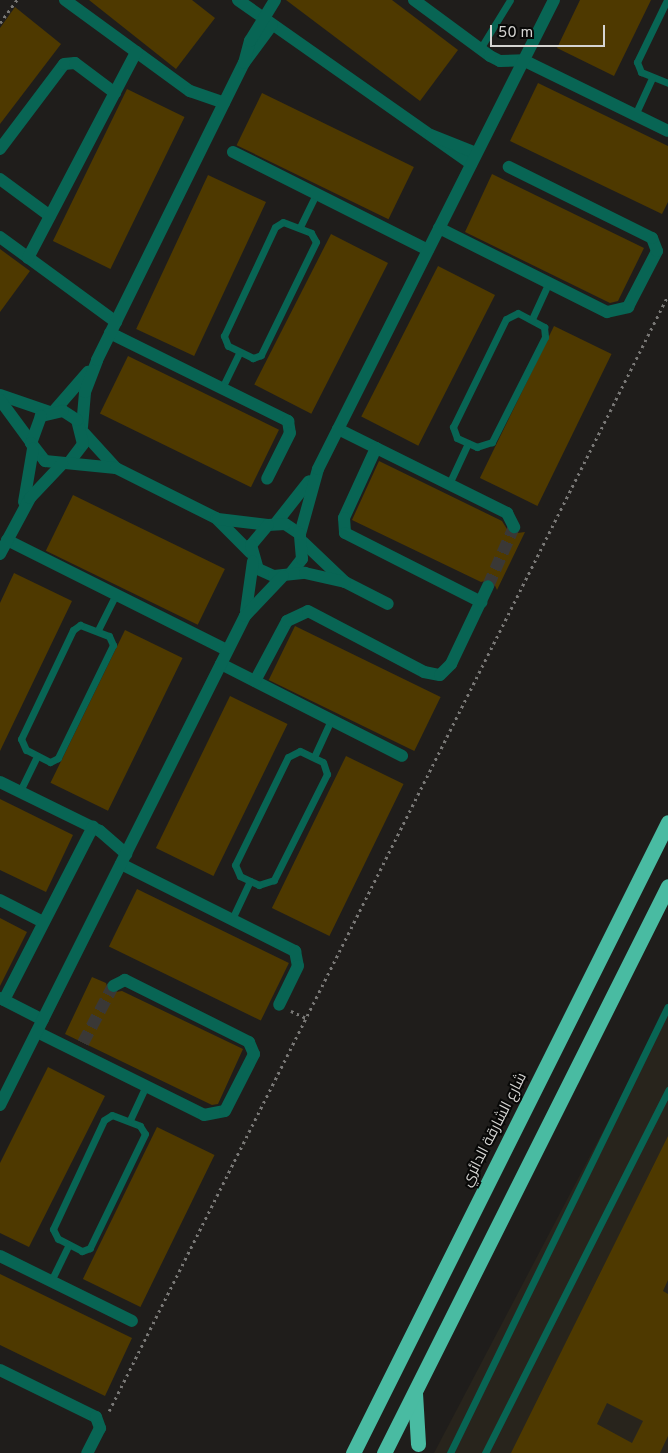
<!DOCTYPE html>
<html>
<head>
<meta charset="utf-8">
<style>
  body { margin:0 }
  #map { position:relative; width:668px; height:1453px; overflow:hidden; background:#1f1d1b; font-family:Overpass,Cairo,sans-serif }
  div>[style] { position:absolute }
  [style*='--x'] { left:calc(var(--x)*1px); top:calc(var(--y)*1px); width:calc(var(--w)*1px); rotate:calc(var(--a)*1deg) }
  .built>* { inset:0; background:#28241c }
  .building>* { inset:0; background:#4e3900; transform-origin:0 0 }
  .minor-tunnel>* { height:12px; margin-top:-6px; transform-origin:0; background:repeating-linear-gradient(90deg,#3a3836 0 12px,transparent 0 18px) }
  .path>* { height:2.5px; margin-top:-1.25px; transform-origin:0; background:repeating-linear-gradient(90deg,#797876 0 2.5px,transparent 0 6.5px) }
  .service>* { height:7px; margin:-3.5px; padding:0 3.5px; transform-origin:3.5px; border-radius:3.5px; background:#086554 }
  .minor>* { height:12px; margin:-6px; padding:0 6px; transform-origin:6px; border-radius:6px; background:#086554 }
  .motorway>* { height:15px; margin:-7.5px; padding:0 7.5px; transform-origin:7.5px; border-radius:7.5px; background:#49bba2 }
  span { translate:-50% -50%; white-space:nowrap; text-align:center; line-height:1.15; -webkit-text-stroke:4px #080807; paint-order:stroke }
  .street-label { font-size:15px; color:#d5d4d2 }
  .scale { position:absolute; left:490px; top:25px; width:115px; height:22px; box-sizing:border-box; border:2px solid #d5d4d2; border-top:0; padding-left:6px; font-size:15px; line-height:18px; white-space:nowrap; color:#d5d4d2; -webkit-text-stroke:4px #080807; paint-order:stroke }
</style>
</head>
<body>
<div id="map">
  <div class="built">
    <div style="clip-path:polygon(668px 1008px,668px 1453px,434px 1453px,665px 1013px)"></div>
  </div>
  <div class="building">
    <div style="clip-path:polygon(89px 0,192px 0,215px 18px,176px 69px)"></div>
    <div style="clip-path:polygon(286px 0,392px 0,458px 50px,420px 101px)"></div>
    <div style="clip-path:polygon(580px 0,651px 0,614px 76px,557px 48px)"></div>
    <div style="clip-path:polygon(15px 7px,61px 44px,0 124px,0 28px)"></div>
    <div style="clip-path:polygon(538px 83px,668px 146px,668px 202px,662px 214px,510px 141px)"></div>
    <div style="left:127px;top:89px;width:64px;height:169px;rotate:26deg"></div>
    <div style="left:262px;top:93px;width:169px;height:58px;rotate:26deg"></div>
    <div style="clip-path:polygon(492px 174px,644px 248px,618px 301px,610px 303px,465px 232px)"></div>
    <div style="left:208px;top:175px;width:64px;height:170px;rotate:25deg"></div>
    <div style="left:331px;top:234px;width:64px;height:169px;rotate:27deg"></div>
    <div style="clip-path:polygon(0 249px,30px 271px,0 312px)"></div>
    <div style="left:438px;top:266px;width:64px;height:169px;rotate:27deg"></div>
    <div style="left:554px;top:326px;width:64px;height:169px;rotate:26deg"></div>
    <div style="left:128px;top:356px;width:168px;height:64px;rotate:26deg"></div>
    <div style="clip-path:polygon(379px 461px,502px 521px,510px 534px,525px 532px,497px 590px,492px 579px,481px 582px,352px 520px)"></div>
    <div style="left:73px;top:495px;width:169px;height:62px;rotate:26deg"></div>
    <div style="clip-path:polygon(14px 573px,72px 601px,0 751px,0 603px)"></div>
    <div style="left:295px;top:626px;width:162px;height:60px;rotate:26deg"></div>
    <div style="left:125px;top:630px;width:64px;height:170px;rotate:26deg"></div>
    <div style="left:230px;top:696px;width:64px;height:169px;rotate:26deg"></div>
    <div style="left:346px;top:756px;width:64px;height:169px;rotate:26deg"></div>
    <div style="clip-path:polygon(0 799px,73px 835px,46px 892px,0 870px)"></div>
    <div style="left:137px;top:889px;width:169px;height:64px;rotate:26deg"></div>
    <div style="clip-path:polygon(0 918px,27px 932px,0 986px)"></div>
    <div style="clip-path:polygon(92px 977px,106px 983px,109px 993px,122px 991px,243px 1049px,218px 1104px,212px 1105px,65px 1034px)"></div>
    <div style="clip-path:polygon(48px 1067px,105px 1096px,29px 1247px,0 1233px,0 1163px)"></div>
    <div style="left:157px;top:1127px;width:64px;height:169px;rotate:26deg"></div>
    <div style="clip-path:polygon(evenodd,668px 1136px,668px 1280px,663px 1291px,668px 1294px,668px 1436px,660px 1453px,511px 1453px,668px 1136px,607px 1403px,643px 1421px,632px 1443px,597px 1424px,607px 1403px)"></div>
    <div style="clip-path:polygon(0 1274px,132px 1338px,105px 1396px,0 1345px)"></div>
  </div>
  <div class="minor-tunnel">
    <div style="--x:488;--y:586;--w:64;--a:-66.2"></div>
    <div style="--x:83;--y:1043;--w:64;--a:-62.2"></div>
  </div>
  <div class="path">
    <div style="--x:0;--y:23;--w:29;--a:-54"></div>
    <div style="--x:291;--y:1011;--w:17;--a:25"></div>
    <div style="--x:109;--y:1411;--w:1248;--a:-63.39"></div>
  </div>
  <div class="service">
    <div style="--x:667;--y:0;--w:69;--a:115.8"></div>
    <div style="--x:637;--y:62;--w:11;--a:68"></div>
    <div style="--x:641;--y:72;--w:29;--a:22"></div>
    <div style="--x:480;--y:49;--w:57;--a:-58.5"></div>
    <div style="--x:635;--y:115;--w:41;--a:-65.3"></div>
    <div style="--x:283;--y:222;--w:30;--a:21"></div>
    <div style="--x:311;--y:233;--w:10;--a:61"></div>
    <div style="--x:316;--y:242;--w:126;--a:116"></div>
    <div style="--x:261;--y:355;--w:9;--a:159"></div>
    <div style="--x:253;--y:358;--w:28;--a:-154"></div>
    <div style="--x:228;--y:346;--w:11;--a:-112"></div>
    <div style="--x:224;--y:336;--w:120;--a:-64.9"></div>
    <div style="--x:275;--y:227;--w:9;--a:-32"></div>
    <div style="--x:300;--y:227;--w:37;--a:-64"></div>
    <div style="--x:518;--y:313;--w:30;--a:28"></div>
    <div style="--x:544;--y:327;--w:10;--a:84"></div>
    <div style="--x:545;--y:337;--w:118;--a:116.8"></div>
    <div style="--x:492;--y:442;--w:16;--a:162"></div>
    <div style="--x:477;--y:447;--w:22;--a:-156"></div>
    <div style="--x:457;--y:438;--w:12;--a:-110"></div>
    <div style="--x:453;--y:427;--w:120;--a:-63.9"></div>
    <div style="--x:506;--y:319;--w:13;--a:-27"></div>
    <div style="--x:532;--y:319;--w:41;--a:-65.3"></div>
    <div style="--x:222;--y:388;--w:39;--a:-64"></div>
    <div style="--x:449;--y:484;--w:45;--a:-65.1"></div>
    <div style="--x:80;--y:625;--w:31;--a:21"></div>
    <div style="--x:109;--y:636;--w:10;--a:66"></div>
    <div style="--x:113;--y:645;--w:126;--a:116"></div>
    <div style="--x:58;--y:758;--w:9;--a:153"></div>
    <div style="--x:50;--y:762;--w:27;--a:-153"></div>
    <div style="--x:26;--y:750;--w:12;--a:-114"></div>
    <div style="--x:21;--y:739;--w:121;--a:-64.5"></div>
    <div style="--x:73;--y:630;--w:9;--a:-36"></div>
    <div style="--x:98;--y:630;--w:40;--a:-63.4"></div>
    <div style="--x:300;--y:751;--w:25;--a:26"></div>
    <div style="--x:323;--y:762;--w:13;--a:72"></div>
    <div style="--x:327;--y:774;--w:119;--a:116.6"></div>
    <div style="--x:274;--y:880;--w:16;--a:162"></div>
    <div style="--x:259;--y:885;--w:21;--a:-155"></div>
    <div style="--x:240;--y:876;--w:12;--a:-114"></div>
    <div style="--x:235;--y:865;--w:120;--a:-63.9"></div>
    <div style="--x:288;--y:757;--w:13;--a:-27"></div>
    <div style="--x:314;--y:757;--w:41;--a:-65.3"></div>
    <div style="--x:20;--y:791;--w:39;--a:-64"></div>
    <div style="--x:232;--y:919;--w:42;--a:-64.7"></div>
    <div style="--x:112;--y:1115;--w:30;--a:21"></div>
    <div style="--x:140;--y:1126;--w:9;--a:58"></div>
    <div style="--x:145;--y:1134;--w:127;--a:115.8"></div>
    <div style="--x:90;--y:1248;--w:9;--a:159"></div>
    <div style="--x:82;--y:1251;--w:27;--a:-153"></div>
    <div style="--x:58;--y:1239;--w:11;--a:-117"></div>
    <div style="--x:53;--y:1229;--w:120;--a:-64.9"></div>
    <div style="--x:104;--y:1120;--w:9;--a:-32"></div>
    <div style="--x:130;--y:1120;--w:38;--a:-65"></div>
    <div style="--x:51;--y:1281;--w:39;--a:-64"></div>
    <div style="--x:450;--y:1453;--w:496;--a:-64"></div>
    <div style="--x:485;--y:1453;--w:407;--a:-63.2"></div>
  </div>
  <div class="minor">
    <div style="--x:65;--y:0;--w:155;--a:36.1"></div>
    <div style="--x:190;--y:91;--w:36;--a:19"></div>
    <div style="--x:238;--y:0;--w:285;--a:35.1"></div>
    <div style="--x:414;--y:0;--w:94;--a:36.4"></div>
    <div style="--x:490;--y:56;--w:11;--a:27"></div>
    <div style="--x:500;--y:61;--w:23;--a:-2"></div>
    <div style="--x:523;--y:60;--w:161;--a:26.1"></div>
    <div style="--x:244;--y:63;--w:47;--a:-53.6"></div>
    <div style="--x:431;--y:135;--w:48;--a:21.8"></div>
    <div style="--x:0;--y:149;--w:106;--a:-53"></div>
    <div style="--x:64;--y:64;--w:11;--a:-5"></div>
    <div style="--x:75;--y:63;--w:50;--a:36.9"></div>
    <div style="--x:233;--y:152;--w:218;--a:26.7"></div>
    <div style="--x:0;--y:179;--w:62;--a:36.5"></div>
    <div style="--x:439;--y:228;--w:188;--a:26.6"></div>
    <div style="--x:607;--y:312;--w:22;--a:-13"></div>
    <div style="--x:628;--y:307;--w:63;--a:-62.6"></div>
    <div style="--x:657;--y:251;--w:14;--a:-111"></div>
    <div style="--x:652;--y:238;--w:160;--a:-153.6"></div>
    <div style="--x:0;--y:237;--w:144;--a:36.2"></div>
    <div style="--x:28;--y:258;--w:233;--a:-62.3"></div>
    <div style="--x:110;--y:333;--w:199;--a:26.3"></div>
    <div style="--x:288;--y:421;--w:12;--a:81"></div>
    <div style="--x:290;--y:433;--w:51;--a:116.6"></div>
    <div style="--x:0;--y:395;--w:53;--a:18.8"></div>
    <div style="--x:0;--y:400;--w:52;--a:53.6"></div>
    <div style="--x:54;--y:411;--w:52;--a:-48.9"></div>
    <div style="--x:82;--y:427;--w:35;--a:-85"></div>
    <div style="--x:85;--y:392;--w:34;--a:-69"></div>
    <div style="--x:97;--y:360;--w:331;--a:-63.7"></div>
    <div style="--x:244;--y:63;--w:23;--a:-75"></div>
    <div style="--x:250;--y:41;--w:48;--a:-58.6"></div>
    <div style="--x:338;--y:429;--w:189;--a:26.4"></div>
    <div style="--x:507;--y:513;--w:16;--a:63"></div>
    <div style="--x:84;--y:433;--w:47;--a:47.6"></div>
    <div style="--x:376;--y:448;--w:77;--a:114.6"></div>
    <div style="--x:344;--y:518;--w:15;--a:86"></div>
    <div style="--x:345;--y:533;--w:153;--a:26.9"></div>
    <div style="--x:71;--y:460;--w:20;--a:-53"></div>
    <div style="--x:83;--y:444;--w:25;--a:-104"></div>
    <div style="--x:77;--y:420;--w:17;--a:-147"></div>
    <div style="--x:63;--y:411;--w:23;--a:167"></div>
    <div style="--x:41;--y:416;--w:29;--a:110"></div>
    <div style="--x:31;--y:443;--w:23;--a:52"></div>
    <div style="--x:45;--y:461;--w:71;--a:5.6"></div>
    <div style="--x:116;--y:468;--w:112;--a:26.6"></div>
    <div style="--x:216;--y:518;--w:49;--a:45"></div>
    <div style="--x:24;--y:502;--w:54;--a:-80.4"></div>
    <div style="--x:218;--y:519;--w:50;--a:6.8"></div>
    <div style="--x:276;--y:523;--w:53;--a:-51.8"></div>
    <div style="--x:300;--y:534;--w:67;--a:-74.5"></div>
    <div style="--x:318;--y:469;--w:525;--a:-63.29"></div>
    <div style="--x:7;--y:540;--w:246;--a:26.6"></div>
    <div style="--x:303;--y:542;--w:58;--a:43.6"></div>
    <div style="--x:345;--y:582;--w:48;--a:27.1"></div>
    <div style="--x:0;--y:554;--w:64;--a:-61.8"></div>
    <div style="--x:30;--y:498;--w:47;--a:-46.7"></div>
    <div style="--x:291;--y:573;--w:18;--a:-52"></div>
    <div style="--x:302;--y:559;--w:25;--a:-95"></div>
    <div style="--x:300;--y:534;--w:18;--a:-146"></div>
    <div style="--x:285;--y:524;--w:17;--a:177"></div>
    <div style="--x:268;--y:525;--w:26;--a:130"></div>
    <div style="--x:251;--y:545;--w:25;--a:74"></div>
    <div style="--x:258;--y:569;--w:17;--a:24"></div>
    <div style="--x:274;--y:576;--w:31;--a:-6"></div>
    <div style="--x:305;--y:573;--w:41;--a:12.7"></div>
    <div style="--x:246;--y:611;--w:50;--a:-82"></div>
    <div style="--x:221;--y:664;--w:203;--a:26.9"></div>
    <div style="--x:255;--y:681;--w:68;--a:-61.9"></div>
    <div style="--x:287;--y:621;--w:23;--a:-25"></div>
    <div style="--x:308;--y:611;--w:131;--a:27.7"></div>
    <div style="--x:424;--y:672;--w:16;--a:11"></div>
    <div style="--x:440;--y:675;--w:16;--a:-45"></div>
    <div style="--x:451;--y:664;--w:86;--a:-64.6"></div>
    <div style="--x:0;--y:782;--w:111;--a:26.1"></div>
    <div style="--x:100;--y:831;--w:35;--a:41"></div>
    <div style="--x:121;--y:864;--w:195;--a:26.6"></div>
    <div style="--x:295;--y:951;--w:15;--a:79"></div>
    <div style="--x:298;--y:966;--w:43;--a:116"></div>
    <div style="--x:0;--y:900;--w:48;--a:27.1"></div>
    <div style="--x:0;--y:998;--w:48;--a:27.1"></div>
    <div style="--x:4;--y:1000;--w:195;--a:-62.8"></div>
    <div style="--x:37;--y:1032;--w:186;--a:26.4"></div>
    <div style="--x:204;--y:1115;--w:21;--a:-11"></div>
    <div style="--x:225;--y:1111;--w:64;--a:-63"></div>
    <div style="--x:254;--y:1054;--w:13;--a:-113"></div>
    <div style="--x:249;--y:1042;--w:139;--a:-153.4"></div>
    <div style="--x:125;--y:980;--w:13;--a:153"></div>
    <div style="--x:0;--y:1105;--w:547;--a:-63.39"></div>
    <div style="--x:245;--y:616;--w:55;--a:-46.5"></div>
    <div style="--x:0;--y:1256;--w:147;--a:26.2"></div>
    <div style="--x:0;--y:1370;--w:107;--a:26.1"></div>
    <div style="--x:96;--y:1417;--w:12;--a:70"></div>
    <div style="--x:100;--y:1428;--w:28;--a:117"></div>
  </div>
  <div class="motorway">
    <div style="--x:415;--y:1393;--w:51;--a:86.6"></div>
    <div style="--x:353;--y:1453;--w:705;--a:-63.47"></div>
    <div style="--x:384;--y:1453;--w:634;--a:-63.39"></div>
  </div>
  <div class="street-label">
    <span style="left:495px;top:1130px;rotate:-63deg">شارع الشارقة الدائري</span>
  </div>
  <div class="scale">50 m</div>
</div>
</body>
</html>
